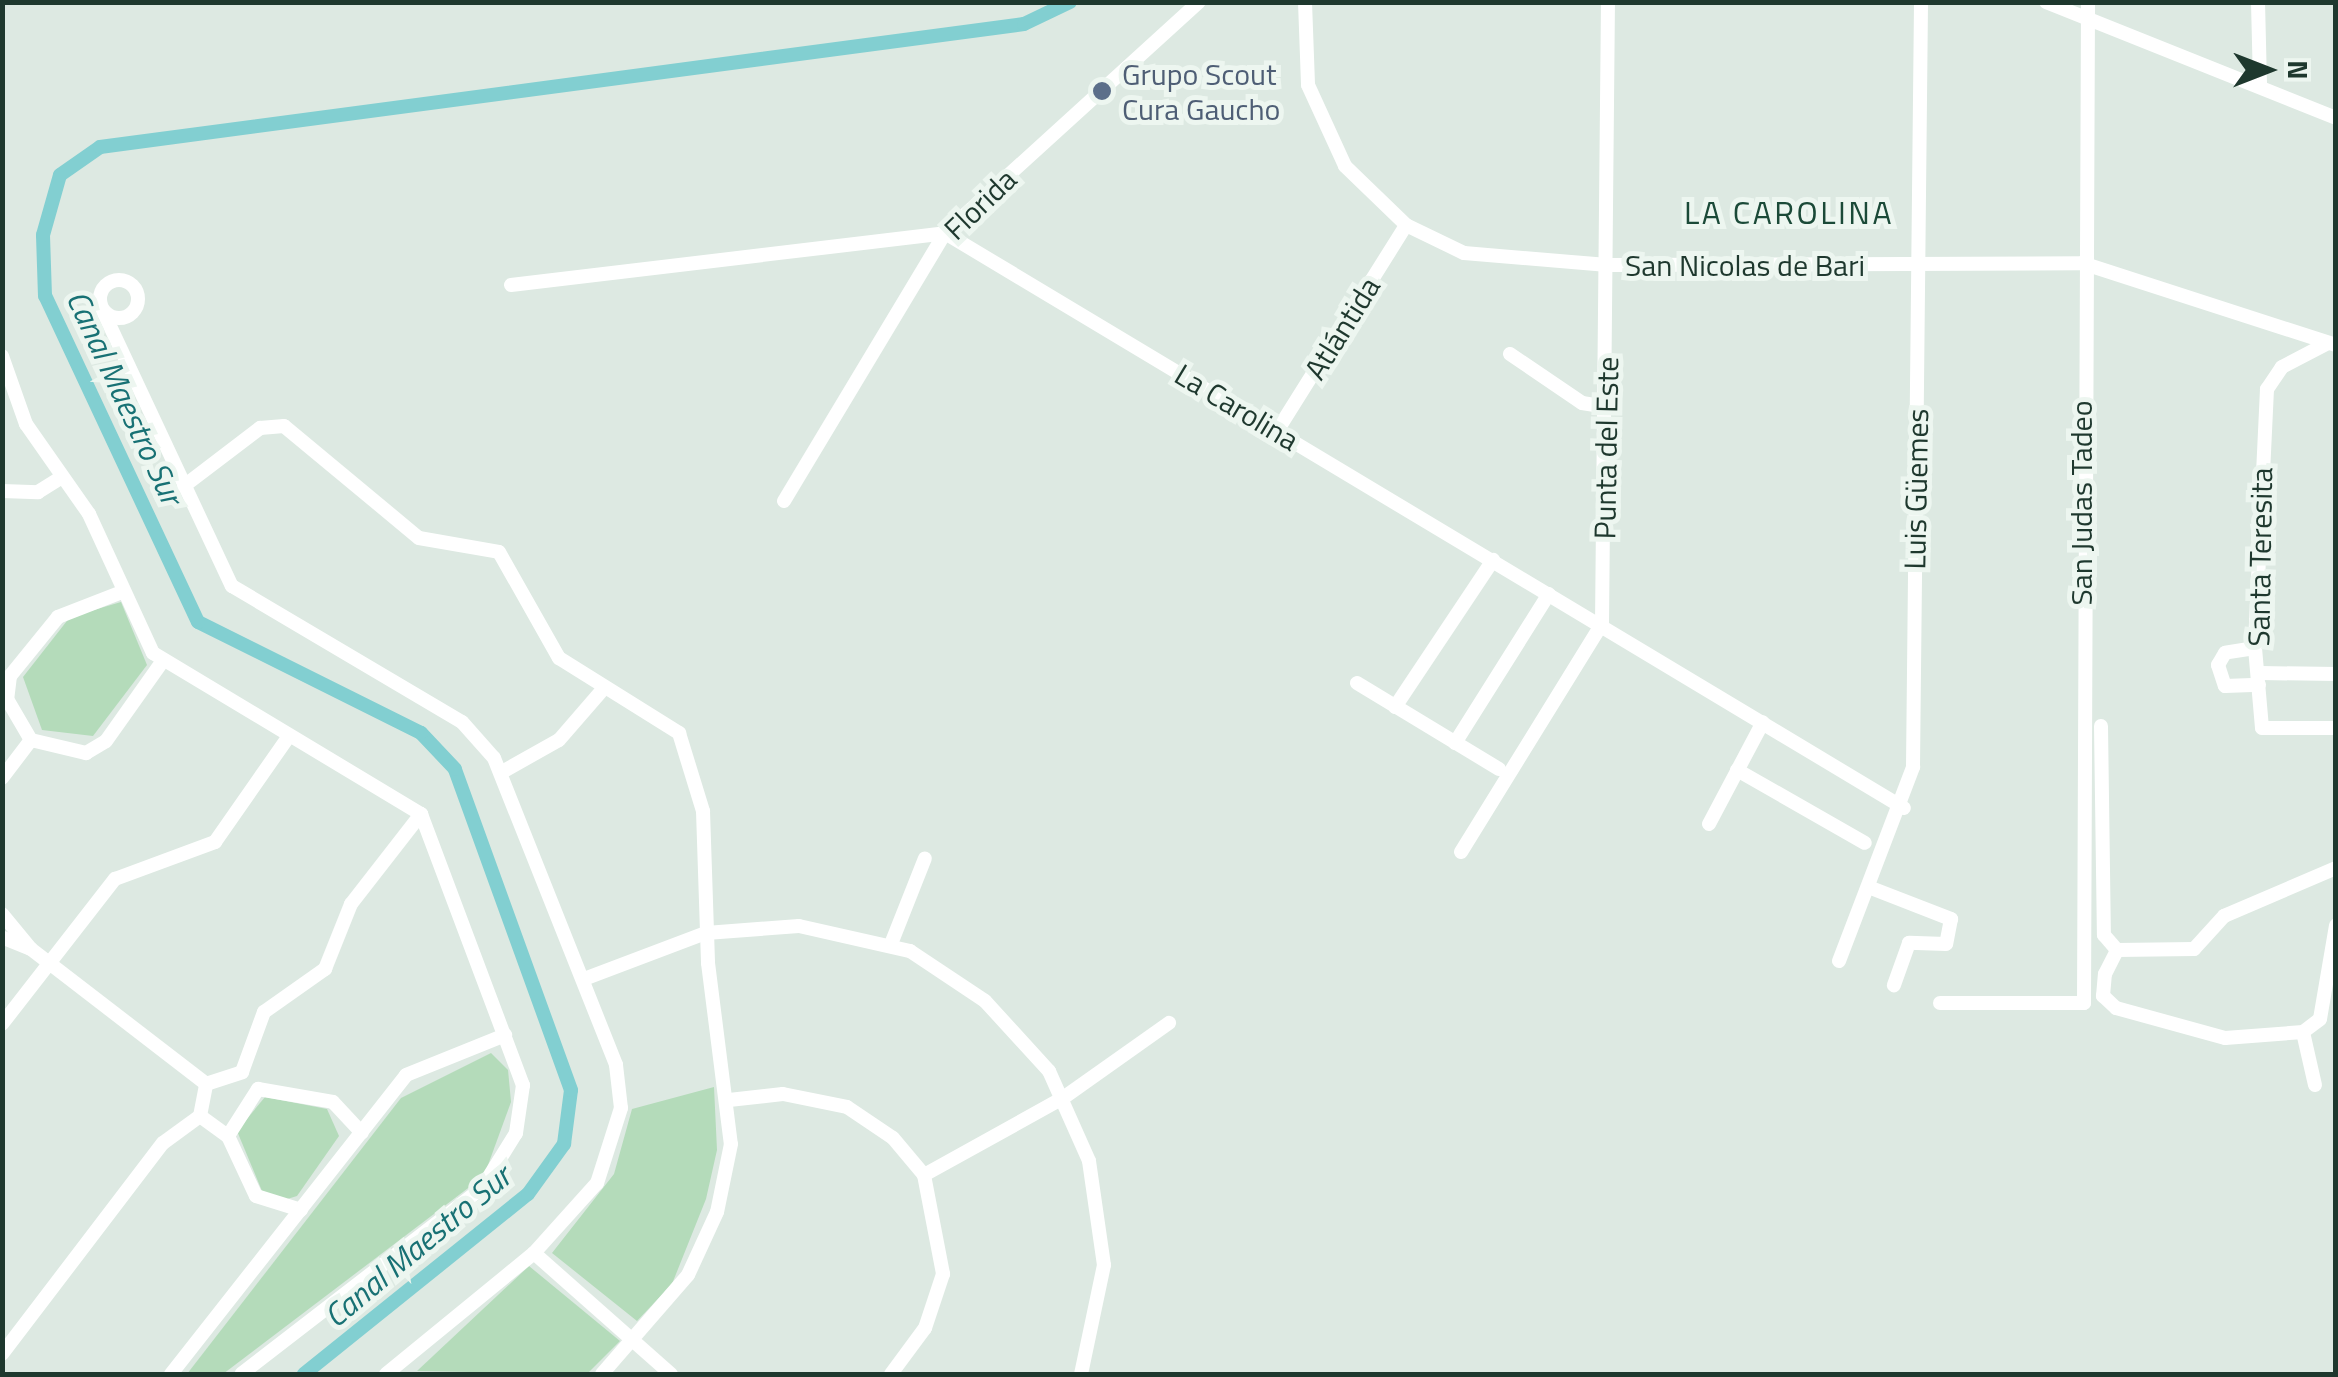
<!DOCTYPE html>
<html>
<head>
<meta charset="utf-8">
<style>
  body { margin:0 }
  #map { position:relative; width:2338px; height:1377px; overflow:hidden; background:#dde9e2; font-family:"Titillium Web",sans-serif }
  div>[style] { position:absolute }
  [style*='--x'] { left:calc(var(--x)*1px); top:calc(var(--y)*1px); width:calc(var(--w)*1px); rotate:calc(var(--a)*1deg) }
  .green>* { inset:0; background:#b4dbba }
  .canal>* { height:14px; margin:-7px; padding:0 7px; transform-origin:7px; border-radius:7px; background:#82cfd1 }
  .street>* { height:14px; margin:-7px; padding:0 7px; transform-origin:7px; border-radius:7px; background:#fff }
  .street>.ring { margin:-7px; padding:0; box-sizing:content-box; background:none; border:14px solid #fff; border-radius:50% }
  .dots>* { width:28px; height:28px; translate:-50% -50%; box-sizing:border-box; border:5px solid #edf6f0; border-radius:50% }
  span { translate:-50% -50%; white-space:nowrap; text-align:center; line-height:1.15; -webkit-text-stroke:10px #edf6f0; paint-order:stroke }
  .service-label { font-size:30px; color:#4e5e75 }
  .left { translate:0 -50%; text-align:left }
  .street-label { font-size:30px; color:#1e382e }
  .neighbourhood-label { font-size:32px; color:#1b4a38; letter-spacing:2.5px }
  .water-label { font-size:32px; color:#187174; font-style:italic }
  .frame { position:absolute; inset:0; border:5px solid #1e382e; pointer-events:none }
  .north { position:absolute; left:2218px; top:20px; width:100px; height:100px; -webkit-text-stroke:8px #edf6f0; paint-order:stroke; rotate:90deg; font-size:28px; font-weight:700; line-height:40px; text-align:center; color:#1e382e }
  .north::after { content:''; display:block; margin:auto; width:35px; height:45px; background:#1e382e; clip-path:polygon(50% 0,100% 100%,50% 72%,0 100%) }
</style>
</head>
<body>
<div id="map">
  <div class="green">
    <div style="clip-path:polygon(121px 602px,147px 665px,93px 736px,42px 730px,23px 677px,70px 617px)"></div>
    <div style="clip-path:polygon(491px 1053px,508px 1070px,511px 1102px,484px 1176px,223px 1374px,187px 1374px,401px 1098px)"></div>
    <div style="clip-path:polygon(714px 1087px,717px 1150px,706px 1199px,672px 1284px,637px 1321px,552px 1253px,614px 1174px,632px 1109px)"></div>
    <div style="clip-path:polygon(265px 1097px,327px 1109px,339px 1136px,297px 1196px,284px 1200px,262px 1191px,237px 1131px)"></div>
    <div style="clip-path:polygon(529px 1266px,620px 1341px,587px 1374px,417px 1371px)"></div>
  </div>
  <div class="canal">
    <div style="--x:304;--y:1374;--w:287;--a:-38.8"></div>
    <div style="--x:528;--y:1194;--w:62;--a:-54.2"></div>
    <div style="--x:564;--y:1144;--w:54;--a:-82.6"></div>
    <div style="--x:571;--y:1090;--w:341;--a:-109.9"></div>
    <div style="--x:455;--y:769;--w:50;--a:-133.4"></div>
    <div style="--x:421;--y:733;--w:249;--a:-153.5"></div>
    <div style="--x:198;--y:622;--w:360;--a:-115.1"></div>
    <div style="--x:45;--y:296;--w:61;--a:-91.9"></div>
    <div style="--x:43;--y:235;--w:62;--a:-74.2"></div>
    <div style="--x:60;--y:175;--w:49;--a:-35"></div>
    <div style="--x:100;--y:147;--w:932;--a:-7.58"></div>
    <div style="--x:1024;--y:24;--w:51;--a:-25.6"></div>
  </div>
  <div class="street">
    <div style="--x:1305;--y:2;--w:83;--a:87.9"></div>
    <div style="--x:1308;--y:85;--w:89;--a:65.4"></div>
    <div style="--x:1345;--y:166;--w:85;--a:44"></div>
    <div style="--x:1406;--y:225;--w:64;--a:25.8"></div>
    <div style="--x:1464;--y:253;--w:144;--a:4.8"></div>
    <div style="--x:1608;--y:265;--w:474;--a:-0.2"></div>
    <div style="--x:2082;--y:263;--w:267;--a:17.9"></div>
    <div style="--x:2046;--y:2;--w:312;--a:21.8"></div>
    <div style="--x:2258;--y:2;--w:82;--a:88.6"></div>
    <div class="ring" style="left:100px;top:280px;width:24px;height:24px"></div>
    <div style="--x:511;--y:285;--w:437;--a:-6.8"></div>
    <div style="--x:945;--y:233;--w:1118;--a:30.95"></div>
    <div style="--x:102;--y:309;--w:306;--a:64.9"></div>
    <div style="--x:232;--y:586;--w:267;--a:30.6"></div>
    <div style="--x:462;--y:722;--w:48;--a:48.4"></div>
    <div style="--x:494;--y:758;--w:330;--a:68.3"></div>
    <div style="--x:616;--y:1065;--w:43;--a:83.4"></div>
    <div style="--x:621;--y:1108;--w:79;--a:107.7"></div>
    <div style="--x:597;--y:1183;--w:94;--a:132"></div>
    <div style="--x:534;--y:1253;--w:191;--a:140.7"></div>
    <div style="--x:2326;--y:344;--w:50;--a:152.4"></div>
    <div style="--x:2282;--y:367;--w:27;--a:124"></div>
    <div style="--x:2267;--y:389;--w:259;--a:92.7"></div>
    <div style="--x:2255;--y:648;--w:80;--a:85"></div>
    <div style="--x:2262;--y:728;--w:74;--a:0"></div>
    <div style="--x:1510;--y:354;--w:87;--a:34.2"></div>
    <div style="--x:1582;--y:403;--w:24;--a:9"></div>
    <div style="--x:2;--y:356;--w:72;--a:70.6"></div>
    <div style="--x:26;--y:424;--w:110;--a:55"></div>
    <div style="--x:89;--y:514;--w:153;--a:65.3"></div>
    <div style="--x:153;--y:653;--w:313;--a:31"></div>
    <div style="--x:421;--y:814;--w:290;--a:69.4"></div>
    <div style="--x:523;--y:1085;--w:49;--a:98.3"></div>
    <div style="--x:516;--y:1133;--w:65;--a:121.7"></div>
    <div style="--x:482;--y:1188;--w:304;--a:142.3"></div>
    <div style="--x:1277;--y:431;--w:243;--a:-57.9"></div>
    <div style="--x:184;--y:486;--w:96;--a:-37.3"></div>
    <div style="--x:260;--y:428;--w:24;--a:-5"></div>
    <div style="--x:284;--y:426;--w:175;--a:39.7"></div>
    <div style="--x:419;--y:538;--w:81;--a:9.9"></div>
    <div style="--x:499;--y:552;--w:122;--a:60.5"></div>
    <div style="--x:559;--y:658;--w:142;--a:32"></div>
    <div style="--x:679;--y:733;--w:82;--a:72.9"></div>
    <div style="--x:703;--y:811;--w:152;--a:88.1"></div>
    <div style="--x:708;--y:963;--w:182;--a:82.8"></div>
    <div style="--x:731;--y:1144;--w:69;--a:101.6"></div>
    <div style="--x:717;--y:1212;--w:69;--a:114.7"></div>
    <div style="--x:688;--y:1275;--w:131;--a:131"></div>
    <div style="--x:2;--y:491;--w:36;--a:2"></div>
    <div style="--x:38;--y:492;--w:26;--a:-32"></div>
    <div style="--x:784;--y:501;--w:313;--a:-59"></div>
    <div style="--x:945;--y:233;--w:343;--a:-42.3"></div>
    <div style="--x:122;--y:592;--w:69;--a:158.7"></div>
    <div style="--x:58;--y:617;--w:76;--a:129.1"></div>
    <div style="--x:10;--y:676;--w:23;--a:97"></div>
    <div style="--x:7;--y:699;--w:48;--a:59.7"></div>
    <div style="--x:31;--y:740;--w:57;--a:13.3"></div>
    <div style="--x:86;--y:753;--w:23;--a:-31"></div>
    <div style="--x:106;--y:741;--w:97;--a:-54.7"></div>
    <div style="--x:2255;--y:648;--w:30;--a:171"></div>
    <div style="--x:2225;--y:653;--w:14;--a:120"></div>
    <div style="--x:2218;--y:665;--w:22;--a:72"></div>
    <div style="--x:2225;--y:686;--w:34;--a:-2"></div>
    <div style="--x:2260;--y:673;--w:76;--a:0.8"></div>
    <div style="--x:1357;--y:683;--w:166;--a:31.2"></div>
    <div style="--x:1395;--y:707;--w:177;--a:-56.3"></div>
    <div style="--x:2101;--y:726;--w:209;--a:89.2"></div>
    <div style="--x:2104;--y:935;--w:20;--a:49"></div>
    <div style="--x:1455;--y:743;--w:176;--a:-57.8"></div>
    <div style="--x:1737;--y:770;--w:147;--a:29.7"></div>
    <div style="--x:502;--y:772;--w:65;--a:-29.3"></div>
    <div style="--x:559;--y:740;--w:69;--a:-49.1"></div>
    <div style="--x:2;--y:778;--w:48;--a:-52.7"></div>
    <div style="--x:1709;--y:824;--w:115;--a:-62.1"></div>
    <div style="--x:1461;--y:852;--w:268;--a:-58.3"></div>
    <div style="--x:1602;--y:624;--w:622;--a:-89.45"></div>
    <div style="--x:1871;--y:888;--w:86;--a:21.2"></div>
    <div style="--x:1951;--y:919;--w:25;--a:101"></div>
    <div style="--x:1946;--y:944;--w:37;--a:-178"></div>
    <div style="--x:1909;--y:943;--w:45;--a:109.7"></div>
    <div style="--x:2;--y:914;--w:45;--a:50.4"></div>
    <div style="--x:31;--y:949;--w:31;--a:-158"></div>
    <div style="--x:891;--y:944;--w:92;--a:-68.4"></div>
    <div style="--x:31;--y:949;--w:221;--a:37.6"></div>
    <div style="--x:1839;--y:961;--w:208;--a:-69.1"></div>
    <div style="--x:1913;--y:767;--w:765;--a:-89.4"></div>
    <div style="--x:584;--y:979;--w:130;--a:-20.7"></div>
    <div style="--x:706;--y:933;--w:93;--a:-4.3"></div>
    <div style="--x:799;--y:926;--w:114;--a:12.7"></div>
    <div style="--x:910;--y:951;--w:90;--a:33.7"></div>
    <div style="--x:985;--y:1001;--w:95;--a:47.6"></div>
    <div style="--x:1049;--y:1071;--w:98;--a:66"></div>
    <div style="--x:1089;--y:1161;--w:105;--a:81.8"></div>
    <div style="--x:1104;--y:1265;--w:111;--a:101.9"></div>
    <div style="--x:1940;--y:1003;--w:144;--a:0"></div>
    <div style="--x:2084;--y:1003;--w:1001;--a:-89.77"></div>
    <div style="--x:2;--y:1024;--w:184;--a:-52.1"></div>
    <div style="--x:115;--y:879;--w:107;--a:-20.3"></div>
    <div style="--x:215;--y:842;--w:129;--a:-55.1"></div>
    <div style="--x:2303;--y:1032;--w:78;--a:175.6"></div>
    <div style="--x:2225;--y:1038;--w:113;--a:-164.6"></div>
    <div style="--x:2116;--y:1008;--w:18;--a:-137"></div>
    <div style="--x:2103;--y:996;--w:22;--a:-85"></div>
    <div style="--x:2105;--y:974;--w:27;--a:-63"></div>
    <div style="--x:2117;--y:950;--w:77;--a:-0.7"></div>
    <div style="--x:2194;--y:949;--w:45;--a:-47.7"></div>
    <div style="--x:2224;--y:916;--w:122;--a:-23.2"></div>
    <div style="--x:206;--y:1084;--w:38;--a:-18"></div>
    <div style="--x:242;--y:1072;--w:64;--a:-69.9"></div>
    <div style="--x:264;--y:1012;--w:75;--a:-35.2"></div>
    <div style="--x:325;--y:969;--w:70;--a:-68.2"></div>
    <div style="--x:351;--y:904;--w:114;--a:-52.1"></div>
    <div style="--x:2315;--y:1085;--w:54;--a:-102.8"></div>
    <div style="--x:2303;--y:1032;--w:21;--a:-37"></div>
    <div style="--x:2320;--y:1019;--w:95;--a:-80.3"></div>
    <div style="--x:729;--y:1100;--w:54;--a:-6.3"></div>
    <div style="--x:783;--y:1094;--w:65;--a:11.5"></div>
    <div style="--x:847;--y:1107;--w:55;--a:34"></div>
    <div style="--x:893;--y:1138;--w:48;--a:50"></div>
    <div style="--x:924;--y:1175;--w:101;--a:79.1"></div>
    <div style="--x:943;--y:1274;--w:57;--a:108.4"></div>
    <div style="--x:925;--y:1328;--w:57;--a:126.5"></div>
    <div style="--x:200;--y:1116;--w:34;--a:36"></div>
    <div style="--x:924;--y:1175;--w:159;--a:-29"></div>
    <div style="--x:1063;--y:1098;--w:130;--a:-35.3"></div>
    <div style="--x:301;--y:1210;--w:47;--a:-162.7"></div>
    <div style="--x:256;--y:1196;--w:66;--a:-115"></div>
    <div style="--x:228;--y:1136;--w:56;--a:-57.4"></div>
    <div style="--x:258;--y:1089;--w:76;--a:9.8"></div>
    <div style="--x:333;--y:1102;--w:42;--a:46.9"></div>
    <div style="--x:534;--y:1253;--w:183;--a:41.5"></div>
    <div style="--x:2;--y:1354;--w:265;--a:-52.7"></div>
    <div style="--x:163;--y:1143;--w:46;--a:-36.1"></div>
    <div style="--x:200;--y:1116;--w:33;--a:-79"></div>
    <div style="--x:171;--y:1374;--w:380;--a:-51.8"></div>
    <div style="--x:406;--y:1075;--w:107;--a:-22"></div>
  </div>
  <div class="dots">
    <div style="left:1102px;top:91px;background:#5c6f8a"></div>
  </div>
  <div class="service-label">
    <span class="left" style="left:1122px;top:91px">Grupo Scout<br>Cura Gaucho</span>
  </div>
  <div class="street-label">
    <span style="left:980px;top:204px;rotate:-44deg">Florida</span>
    <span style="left:1745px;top:265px">San Nicolas de Bari</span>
    <span style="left:1342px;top:328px;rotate:-58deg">Atlántida</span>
    <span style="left:1237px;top:407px;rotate:31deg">La Carolina</span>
    <span style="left:1606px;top:448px;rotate:-89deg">Punta del Este</span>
    <span style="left:1916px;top:489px;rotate:-89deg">Luis Güemes</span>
    <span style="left:2081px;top:503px;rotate:-90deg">San Judas Tadeo</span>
    <span style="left:2260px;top:557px;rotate:-89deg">Santa Teresita</span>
  </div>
  <div class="neighbourhood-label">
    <span style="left:1789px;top:212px">LA CAROLINA</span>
  </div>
  <div class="water-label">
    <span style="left:125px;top:397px;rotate:65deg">Canal Maestro Sur</span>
    <span style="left:417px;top:1246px;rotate:-40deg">Canal Maestro Sur</span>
  </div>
  <div class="frame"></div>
  <div class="north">N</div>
</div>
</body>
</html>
